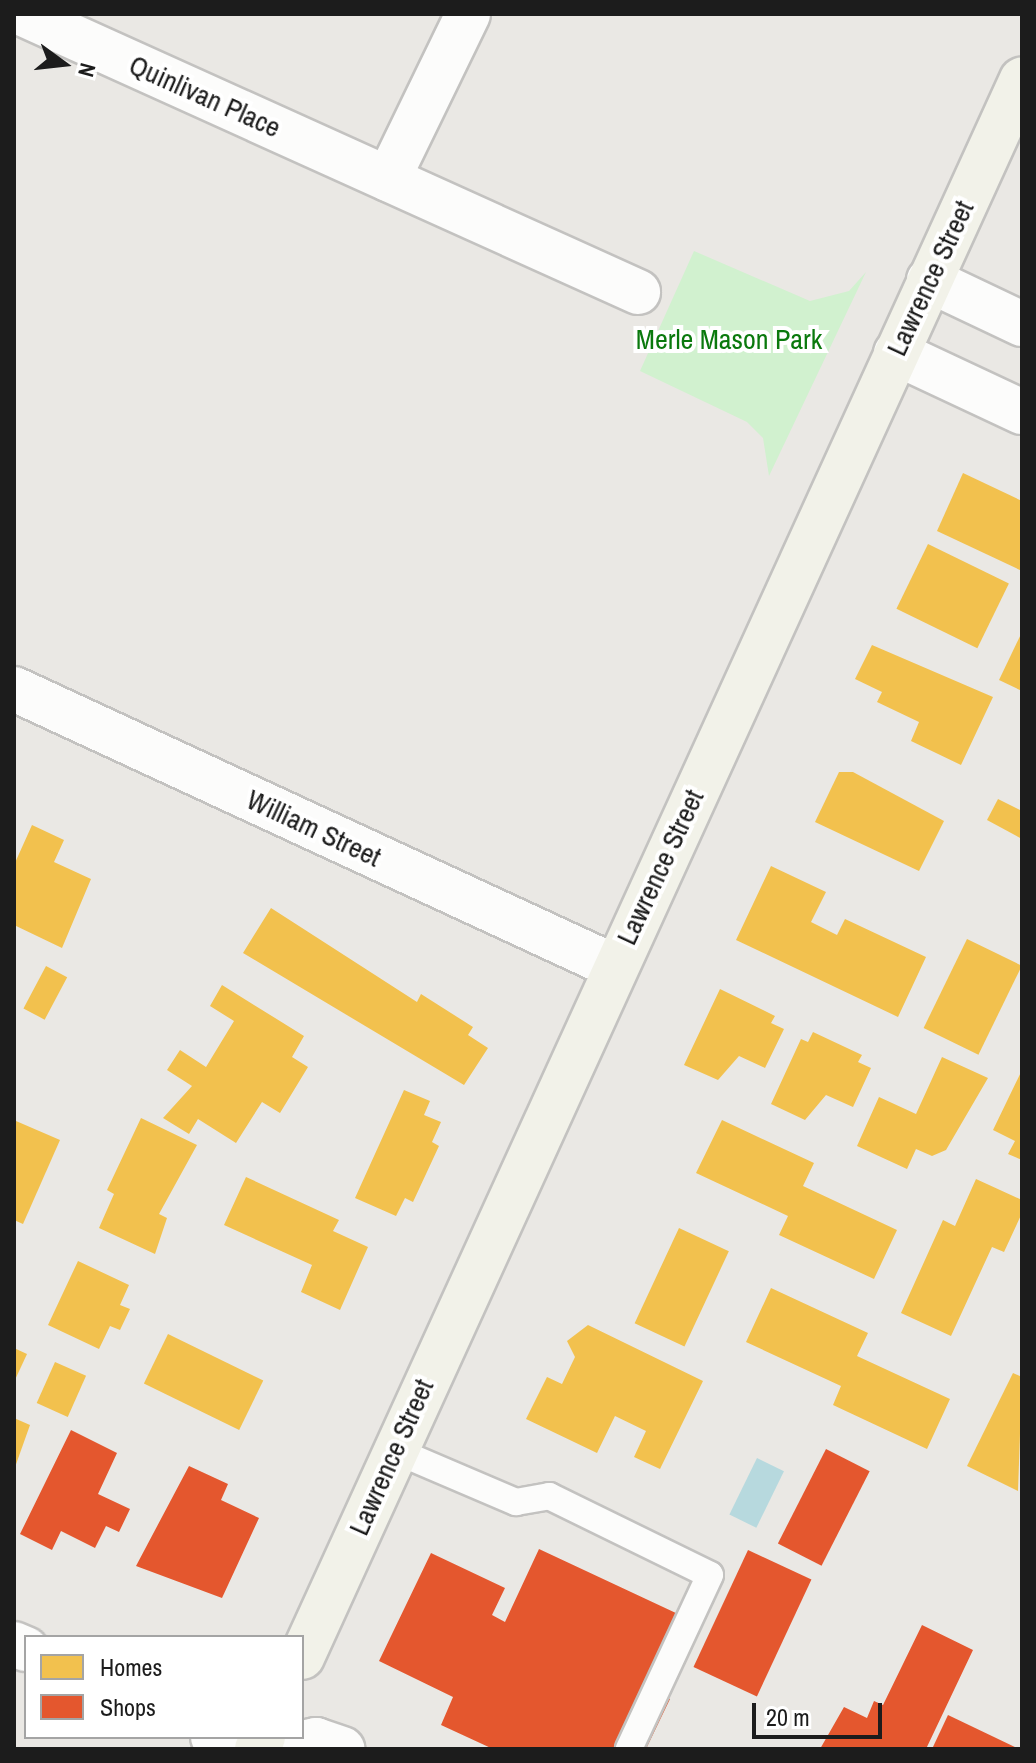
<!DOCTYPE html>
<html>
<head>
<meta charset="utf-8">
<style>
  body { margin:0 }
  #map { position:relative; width:1036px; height:1763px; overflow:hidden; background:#eae8e4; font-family:"Archivo Narrow",sans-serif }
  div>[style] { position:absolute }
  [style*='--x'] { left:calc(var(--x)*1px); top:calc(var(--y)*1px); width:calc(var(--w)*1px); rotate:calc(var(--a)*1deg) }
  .park>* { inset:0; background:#d1f1cf }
  .water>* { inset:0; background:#b7d9de; transform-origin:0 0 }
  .homes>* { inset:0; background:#f2c14e; transform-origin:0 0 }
  .shops>* { inset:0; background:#e4572e; transform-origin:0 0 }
  .roads { filter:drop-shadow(2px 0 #c3c2c0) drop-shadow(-2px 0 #c3c2c0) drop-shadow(0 2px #c3c2c0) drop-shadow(0 -2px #c3c2c0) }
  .service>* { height:26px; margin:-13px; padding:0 13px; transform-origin:13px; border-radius:13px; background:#fcfcfb }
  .minor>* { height:44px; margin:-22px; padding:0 22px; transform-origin:22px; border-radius:22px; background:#fcfcfb }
  .tertiary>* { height:44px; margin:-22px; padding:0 22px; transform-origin:22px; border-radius:22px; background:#fcfcfb }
  .secondary>* { height:44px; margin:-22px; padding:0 22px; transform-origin:22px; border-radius:22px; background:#f2f2e9 }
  span { translate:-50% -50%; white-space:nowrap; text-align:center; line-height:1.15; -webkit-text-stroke:8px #fff; paint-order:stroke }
  .street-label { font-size:28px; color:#1c1c1c }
  .park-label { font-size:28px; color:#0a790d }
  .frame { position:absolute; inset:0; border:16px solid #1c1c1c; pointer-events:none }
  .legend { position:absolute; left:24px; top:1635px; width:280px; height:104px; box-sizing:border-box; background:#fff; border:2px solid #a4a4a4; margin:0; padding:10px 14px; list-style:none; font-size:24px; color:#1c1c1c }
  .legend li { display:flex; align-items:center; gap:16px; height:40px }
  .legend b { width:40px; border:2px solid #a4a4a4 }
  .north { position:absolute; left:24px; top:24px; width:80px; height:80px; -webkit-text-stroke:6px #fff; paint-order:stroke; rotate:105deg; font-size:22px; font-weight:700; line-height:32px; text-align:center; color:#1c1c1c }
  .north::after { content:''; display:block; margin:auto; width:28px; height:36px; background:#1c1c1c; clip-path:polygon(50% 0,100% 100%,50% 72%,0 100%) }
  .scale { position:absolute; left:752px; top:1703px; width:130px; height:36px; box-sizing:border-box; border:4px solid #1c1c1c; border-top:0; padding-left:10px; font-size:24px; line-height:28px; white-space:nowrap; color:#1c1c1c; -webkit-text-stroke:6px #fff; paint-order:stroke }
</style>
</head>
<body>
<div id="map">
  <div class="park">
    <div style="clip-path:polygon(694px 251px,810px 301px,849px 291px,866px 272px,769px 476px,763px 438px,747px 422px,640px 371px)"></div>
  </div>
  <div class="water">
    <div style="left:757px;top:1458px;width:30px;height:63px;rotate:26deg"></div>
  </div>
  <div class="homes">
    <div style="clip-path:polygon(963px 473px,1022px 501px,1022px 571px,937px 531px)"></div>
    <div style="left:928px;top:544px;width:90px;height:72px;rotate:26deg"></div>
    <div style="clip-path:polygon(1022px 632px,1022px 691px,999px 680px)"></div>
    <div style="clip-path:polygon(872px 645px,993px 697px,961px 765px,911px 741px,919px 722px,877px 702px,882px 692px,855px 679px)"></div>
    <div style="clip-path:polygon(839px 772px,853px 772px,944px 821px,919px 871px,815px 822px)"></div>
    <div style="clip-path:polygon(998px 799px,1022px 811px,1022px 839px,987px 820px)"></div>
    <div style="clip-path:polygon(32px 825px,64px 840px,54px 862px,91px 879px,62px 948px,14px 925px,14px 865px)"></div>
    <div style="clip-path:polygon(771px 866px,826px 892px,811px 922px,837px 935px,845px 919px,926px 957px,898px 1017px,736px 940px)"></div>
    <div style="clip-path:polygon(271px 908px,417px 1002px,421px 994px,473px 1027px,468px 1035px,488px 1048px,464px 1085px,243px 953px)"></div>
    <div style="left:967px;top:939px;width:61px;height:99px;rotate:26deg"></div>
    <div style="left:46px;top:966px;width:24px;height:48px;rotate:28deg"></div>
    <div style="clip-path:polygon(222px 985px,304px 1036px,292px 1057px,308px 1067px,280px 1113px,262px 1102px,236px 1143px,198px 1119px,189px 1134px,163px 1118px,192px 1086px,167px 1070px,180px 1050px,206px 1067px,234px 1021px,210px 1006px)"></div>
    <div style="clip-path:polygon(720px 989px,775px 1016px,771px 1023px,784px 1029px,765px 1068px,739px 1056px,718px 1080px,684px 1065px)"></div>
    <div style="clip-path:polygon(813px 1032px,862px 1055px,858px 1062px,871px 1068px,853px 1107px,826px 1095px,805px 1120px,771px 1104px,801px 1039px,808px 1042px)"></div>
    <div style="clip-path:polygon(942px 1057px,988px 1078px,946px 1150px,932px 1156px,916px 1149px,907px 1169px,857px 1146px,879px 1097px,916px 1114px)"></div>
    <div style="clip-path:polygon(1022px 1070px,1022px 1160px,1008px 1154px,1015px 1141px,993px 1130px)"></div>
    <div style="clip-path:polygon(404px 1090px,430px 1101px,424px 1115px,441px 1122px,432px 1142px,439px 1146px,413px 1202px,405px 1198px,396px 1216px,355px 1198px)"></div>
    <div style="clip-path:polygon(141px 1118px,197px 1145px,159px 1214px,167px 1218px,155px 1254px,99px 1228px,114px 1194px,107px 1190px)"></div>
    <div style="clip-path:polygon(722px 1120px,814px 1163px,803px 1186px,897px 1230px,874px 1279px,779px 1235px,788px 1216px,696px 1173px)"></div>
    <div style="clip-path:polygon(16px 1121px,60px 1140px,23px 1224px,14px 1220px)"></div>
    <div style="clip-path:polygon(246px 1177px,339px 1220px,333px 1231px,368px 1247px,340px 1310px,301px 1292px,312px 1265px,224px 1225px)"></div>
    <div style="clip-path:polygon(976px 1179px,1022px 1200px,1022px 1213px,1004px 1252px,992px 1247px,951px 1336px,901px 1313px,943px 1220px,955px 1226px)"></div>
    <div style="left:679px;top:1228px;width:55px;height:105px;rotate:25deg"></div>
    <div style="clip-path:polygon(78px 1261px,129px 1285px,120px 1305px,130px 1309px,120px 1330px,110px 1326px,99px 1349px,48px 1325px)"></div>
    <div style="clip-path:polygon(771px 1288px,868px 1333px,857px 1356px,950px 1399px,927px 1449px,833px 1405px,841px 1386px,746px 1342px)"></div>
    <div style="clip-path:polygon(588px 1325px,703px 1381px,660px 1469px,634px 1457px,646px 1431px,615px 1416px,597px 1453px,526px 1419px,547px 1377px,562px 1384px,575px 1357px,567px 1341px)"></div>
    <div style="left:168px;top:1334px;width:106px;height:55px;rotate:26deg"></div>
    <div style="clip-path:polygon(14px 1348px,27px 1354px,14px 1382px)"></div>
    <div style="left:55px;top:1362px;width:34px;height:45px;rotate:24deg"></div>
    <div style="clip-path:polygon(1013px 1373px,1022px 1377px,1018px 1491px,967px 1466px)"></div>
    <div style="clip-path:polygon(14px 1418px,30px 1425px,14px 1470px)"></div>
  </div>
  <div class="shops">
    <div style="clip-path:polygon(71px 1430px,117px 1453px,98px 1494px,130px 1509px,119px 1532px,106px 1526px,95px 1548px,61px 1531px,52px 1550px,20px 1534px)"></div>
    <div style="left:826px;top:1449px;width:49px;height:106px;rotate:27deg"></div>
    <div style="clip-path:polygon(189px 1466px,228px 1484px,221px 1500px,259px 1518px,222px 1598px,136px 1566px)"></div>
    <div style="clip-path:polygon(539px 1549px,678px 1614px,645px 1687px,670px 1699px,646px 1749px,493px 1749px,441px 1725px,453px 1697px,379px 1661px,431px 1553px,505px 1588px,492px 1615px,505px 1622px)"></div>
    <div style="left:748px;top:1550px;width:70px;height:129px;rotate:25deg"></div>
    <div style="clip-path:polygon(922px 1625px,973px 1650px,926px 1749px,820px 1749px,844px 1707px,867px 1718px,874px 1701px,883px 1705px)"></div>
    <div style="clip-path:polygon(948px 1715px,1019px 1749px,932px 1749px)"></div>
  </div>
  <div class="roads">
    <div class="service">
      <div style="--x:394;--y:1450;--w:133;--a:23.1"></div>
      <div style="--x:516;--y:1502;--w:34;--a:-10"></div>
      <div style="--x:549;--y:1496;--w:179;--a:26.1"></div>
      <div style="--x:710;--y:1575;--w:192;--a:115"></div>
    </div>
    <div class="minor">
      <div style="--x:23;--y:14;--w:675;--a:24.32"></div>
      <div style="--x:388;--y:179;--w:183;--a:-64.1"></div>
      <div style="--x:14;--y:689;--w:662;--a:24.82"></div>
      <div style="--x:14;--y:1644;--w:13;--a:23"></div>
      <div style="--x:213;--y:1737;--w:33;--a:21"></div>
    </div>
    <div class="tertiary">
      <div style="--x:929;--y:280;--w:103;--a:25.3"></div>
      <div style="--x:896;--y:353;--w:139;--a:25.1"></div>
      <div style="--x:274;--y:1749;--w:43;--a:-12.1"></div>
      <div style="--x:316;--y:1740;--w:28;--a:19"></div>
    </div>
    <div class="secondary">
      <div style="--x:302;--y:1657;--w:1734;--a:-65.47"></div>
      <div style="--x:257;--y:1749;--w:13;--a:-63"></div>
    </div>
  </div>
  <div class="street-label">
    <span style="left:205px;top:96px;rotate:24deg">Quinlivan Place</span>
    <span style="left:930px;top:278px;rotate:-65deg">Lawrence Street</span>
    <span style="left:314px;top:828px;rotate:25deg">William Street</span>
    <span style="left:660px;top:867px;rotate:-65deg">Lawrence Street</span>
    <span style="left:391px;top:1457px;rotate:-66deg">Lawrence Street</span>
  </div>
  <div class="park-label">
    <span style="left:729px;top:339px">Merle Mason Park</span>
  </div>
  <div class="frame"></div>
  <ul class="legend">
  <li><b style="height:22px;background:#f2c14e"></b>Homes</li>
  <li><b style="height:22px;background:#e4572e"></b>Shops</li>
  </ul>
  <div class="north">N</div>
  <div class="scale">20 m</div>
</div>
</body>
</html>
